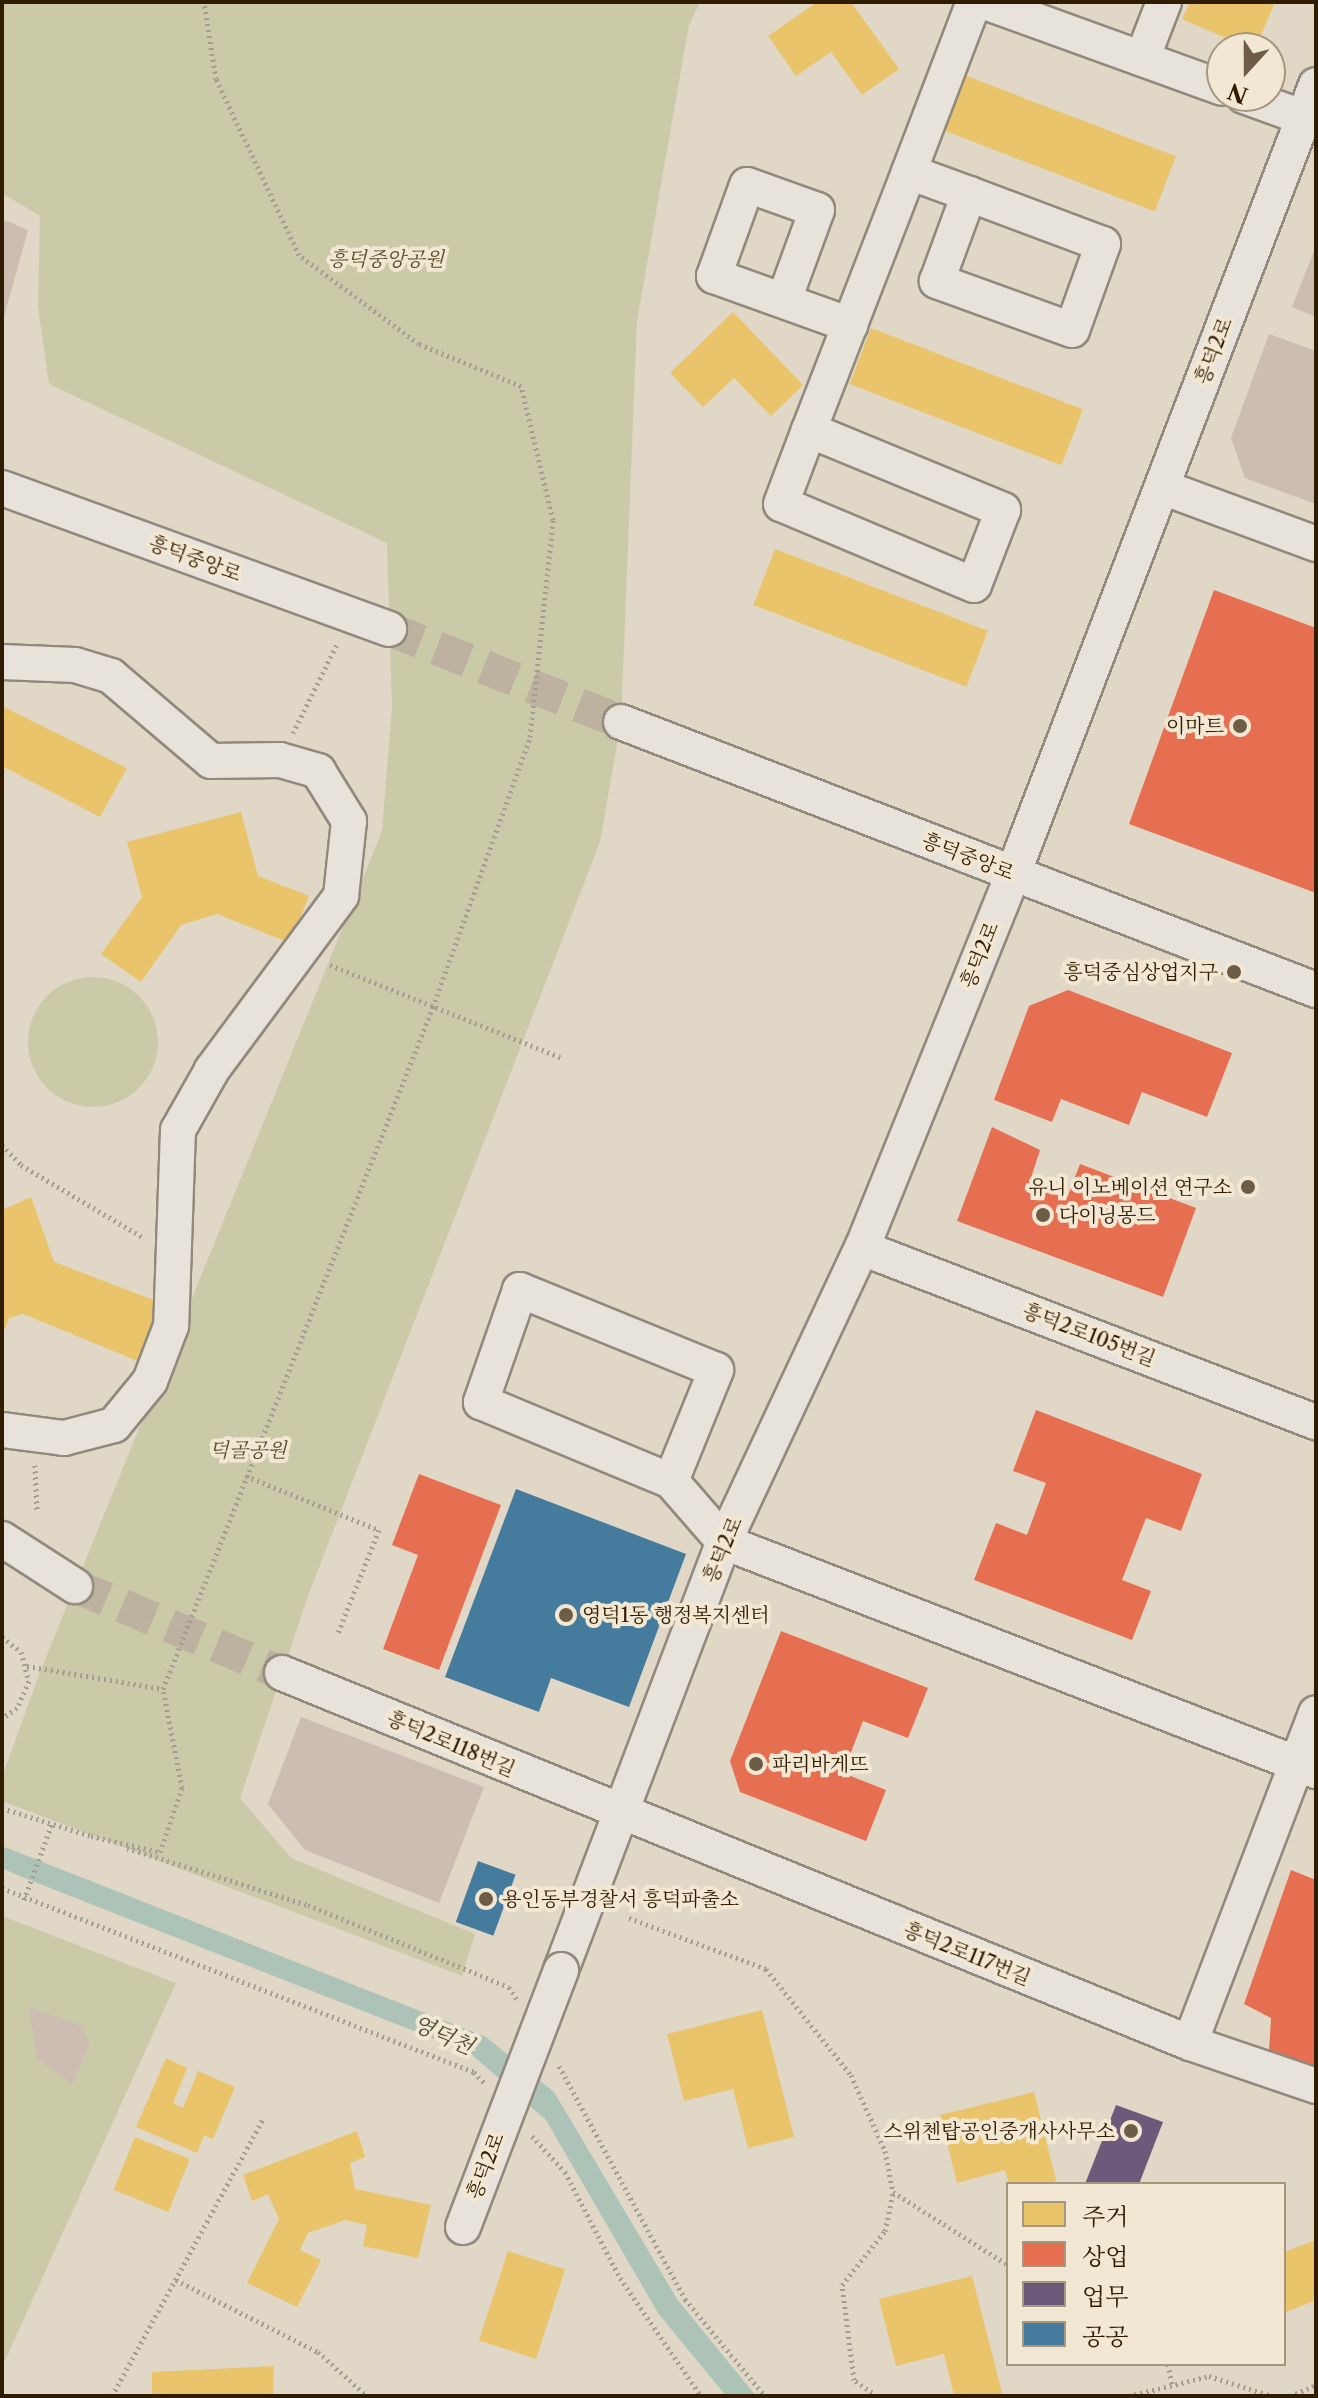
<!DOCTYPE html>
<html>
<head>
<meta charset="utf-8">
<style>
  body { margin:0 }
  #map { position:relative; width:1318px; height:2398px; overflow:hidden; background:#e0d7c6; font-family:"Libre Caslon Text","Noto Serif KR",serif }
  div>[style] { position:absolute }
  [style*='--x'] { left:calc(var(--x)*1px); top:calc(var(--y)*1px); width:calc(var(--w)*1px); rotate:calc(var(--a)*1deg) }
  .green>* { inset:0; background:#cacaa8 }
  .round { border-radius:50% }
  .water>* { inset:0; background:#aec3b7 }
  .homes>* { inset:0; background:#e9c46a; transform-origin:0 0 }
  .shops>* { inset:0; background:#e76f51 }
  .offices>* { inset:0; background:#6d597a }
  .public>* { inset:0; background:#457b9d; transform-origin:0 0 }
  .building>* { inset:0; background:#ccbcb1 }
  .minor-tunnel>* { height:34px; margin-top:-17px; transform-origin:0; background:repeating-linear-gradient(90deg,#bdb29f 0 34px,transparent 0 51px) }
  .path>* { height:5px; margin-top:-2.5px; transform-origin:0; background:repeating-linear-gradient(90deg,#a39d94 0 2px,transparent 0 6px) }
  .roads { filter:drop-shadow(2px 0 #90897c) drop-shadow(-2px 0 #90897c) drop-shadow(0 2px #90897c) drop-shadow(0 -2px #90897c) }
  .minor>* { height:34px; margin:-17px; padding:0 17px; transform-origin:17px; border-radius:17px; background:#e7e2da }
  .bridges { filter:drop-shadow(2px 0 #90897c) drop-shadow(-2px 0 #90897c) drop-shadow(0 2px #90897c) drop-shadow(0 -2px #90897c) }
  .minor-bridge>* { height:34px; margin:-17px; padding:0 17px; transform-origin:17px; border-radius:17px; background:#e7e2da }
  .dots>* { width:22px; height:22px; translate:-50% -50%; box-sizing:border-box; border:4px solid #f2e7d3; border-radius:50% }
  span { translate:-50% -50%; white-space:nowrap; text-align:center; line-height:1.15; -webkit-text-stroke:8px #f2e7d3; paint-order:stroke }
  .park-label { font-size:20px; color:#584d2c; font-style:italic }
  .street-label { font-size:20px; color:#2f1c01 }
  .poi-label { font-size:20px; color:#2f1c01 }
  .right { translate:-100% -50%; text-align:right }
  .left { translate:0 -50%; text-align:left }
  .water-label { font-size:22px; color:#4e4c36; font-style:italic }
  .frame { position:absolute; inset:0; border:4px solid #2f1c01; pointer-events:none }
  .legend { position:absolute; left:1006px; top:2182px; width:280px; height:184px; box-sizing:border-box; background:#f2e7d3; border:2px solid #a4967f; margin:0; padding:10px 14px; list-style:none; font-size:24px; color:#2f1c01 }
  .legend li { display:flex; align-items:center; gap:16px; height:40px }
  .legend b { width:40px; border:2px solid #a4967f }
  .north { position:absolute; left:1206px; top:32px; width:80px; height:80px; box-sizing:border-box; background:#f2e7d3; border:2px solid #a4967f; border-radius:50%; rotate:201deg; font-size:22px; font-weight:700; line-height:32px; text-align:center; color:#2f1c01 }
  .north::after { content:''; display:block; margin:auto; width:28px; height:36px; background:#6d5d46; clip-path:polygon(50% 0,100% 100%,50% 72%,0 100%) }
</style>
</head>
<body>
<div id="map">
  <div class="green">
    <div style="clip-path:polygon(2px 2px,700px 2px,689px 25px,637px 321px,621px 722px,600px 842px,308px 1596px,240px 1798px,291px 1858px,475px 1934px,462px 1976px,2px 1801px,2px 1777px,40px 1672px,382px 831px,392px 707px,387px 543px,49px 384px,38px 308px,40px 216px,2px 193px)"></div>
    <div class="round" style="left:28px;top:977px;width:130px;height:130px"></div>
    <div style="clip-path:polygon(2px 1916px,176px 1983px,2px 2367px)"></div>
  </div>
  <div class="water">
    <div style="clip-path:polygon(2px 1846px,486px 2037px,554px 2092px,677px 2299px,756px 2396px,726px 2396px,658px 2313px,546px 2120px,470px 2053px,17px 1875px,2px 1868px)"></div>
  </div>
  <div class="homes">
    <div style="clip-path:polygon(817px 2px,851px 2px,899px 69px,862px 95px,831px 52px,796px 76px,768px 36px)"></div>
    <div style="clip-path:polygon(1190px 2px,1275px 2px,1261px 35px,1235px 42px,1182px 19px)"></div>
    <div style="left:964px;top:75px;width:227px;height:59px;rotate:21deg"></div>
    <div style="clip-path:polygon(733px 312px,803px 385px,771px 416px,734px 378px,703px 407px,670px 373px)"></div>
    <div style="left:871px;top:328px;width:227px;height:60px;rotate:21deg"></div>
    <div style="left:775px;top:549px;width:228px;height:60px;rotate:21deg"></div>
    <div style="clip-path:polygon(2px 706px,127px 768px,100px 817px,2px 766px)"></div>
    <div style="clip-path:polygon(241px 812px,258px 876px,309px 896px,290px 943px,217px 914px,181px 925px,141px 982px,101px 954px,142px 897px,127px 842px)"></div>
    <div style="clip-path:polygon(31px 1197px,54px 1262px,167px 1305px,145px 1364px,23px 1314px,9px 1318px,2px 1336px,2px 1210px)"></div>
    <div style="clip-path:polygon(762px 2010px,794px 2137px,748px 2148px,733px 2089px,684px 2101px,667px 2034px)"></div>
    <div style="clip-path:polygon(166px 2058px,187px 2068px,173px 2103px,183px 2108px,198px 2071px,235px 2087px,213px 2139px,204px 2135px,197px 2153px,136px 2127px)"></div>
    <div style="clip-path:polygon(1034px 2092px,1057px 2184px,1009px 2184px,1005px 2170px,957px 2183px,940px 2115px)"></div>
    <div style="clip-path:polygon(357px 2131px,365px 2157px,350px 2163px,355px 2189px,431px 2205px,418px 2258px,363px 2246px,367px 2225px,345px 2220px,308px 2233px,300px 2250px,321px 2260px,297px 2307px,247px 2283px,279px 2219px,268px 2194px,252px 2201px,243px 2175px)"></div>
    <div style="left:135px;top:2137px;width:59px;height:57px;rotate:22deg"></div>
    <div style="clip-path:polygon(1316px 2240px,1316px 2300px,1284px 2313px,1284px 2252px)"></div>
    <div style="left:508px;top:2251px;width:60px;height:94px;rotate:18deg"></div>
    <div style="clip-path:polygon(972px 2276px,1003px 2396px,954px 2396px,944px 2354px,896px 2366px,879px 2299px)"></div>
    <div style="clip-path:polygon(274px 2366px,273px 2394px,152px 2396px,152px 2372px)"></div>
  </div>
  <div class="shops">
    <div style="clip-path:polygon(1214px 590px,1316px 628px,1316px 893px,1129px 824px)"></div>
    <div style="clip-path:polygon(1068px 990px,1232px 1053px,1207px 1117px,1142px 1092px,1129px 1125px,1061px 1099px,1052px 1122px,994px 1100px,1029px 1006px)"></div>
    <div style="clip-path:polygon(992px 1127px,1040px 1150px,1028px 1187px,1067px 1198px,1080px 1164px,1196px 1208px,1163px 1297px,957px 1221px)"></div>
    <div style="clip-path:polygon(1036px 1410px,1202px 1474px,1181px 1531px,1146px 1518px,1122px 1580px,1151px 1591px,1132px 1640px,974px 1580px,996px 1523px,1027px 1535px,1046px 1483px,1013px 1471px)"></div>
    <div style="clip-path:polygon(419px 1474px,501px 1505px,439px 1670px,383px 1649px,418px 1555px,392px 1545px)"></div>
    <div style="clip-path:polygon(781px 1631px,928px 1688px,908px 1738px,863px 1721px,843px 1773px,886px 1790px,866px 1841px,740px 1792px,730px 1761px)"></div>
    <div style="clip-path:polygon(1291px 1870px,1316px 1880px,1316px 2068px,1269px 2052px,1271px 2018px,1244px 2004px)"></div>
  </div>
  <div class="offices">
    <div style="clip-path:polygon(1116px 2105px,1163px 2122px,1139px 2184px,1085px 2184px)"></div>
  </div>
  <div class="public">
    <div style="clip-path:polygon(516px 1489px,686px 1554px,629px 1707px,551px 1678px,539px 1712px,445px 1677px)"></div>
    <div style="left:478px;top:1861px;width:40px;height:65px;rotate:20deg"></div>
  </div>
  <div class="building">
    <div style="clip-path:polygon(2px 219px,28px 230px,3px 320px,2px 320px)"></div>
    <div style="clip-path:polygon(1316px 246px,1316px 317px,1292px 307px)"></div>
    <div style="clip-path:polygon(1269px 334px,1316px 351px,1316px 504px,1245px 478px,1231px 438px)"></div>
    <div style="clip-path:polygon(301px 1717px,484px 1787px,439px 1903px,305px 1850px,268px 1804px)"></div>
    <div style="clip-path:polygon(29px 2007px,82px 2026px,89px 2045px,72px 2084px,37px 2058px)"></div>
  </div>
  <div class="minor-tunnel">
    <div style="--x:389;--y:629;--w:250;--a:21.8"></div>
    <div style="--x:75;--y:1586;--w:225;--a:22.8"></div>
  </div>
  <div class="path">
    <div style="--x:293;--y:733;--w:102;--a:-63.7"></div>
    <div style="--x:330;--y:965;--w:251;--a:21.8"></div>
    <div style="--x:2;--y:1145;--w:28;--a:46"></div>
    <div style="--x:21;--y:1165;--w:143;--a:30.7"></div>
    <div style="--x:35;--y:1465;--w:47;--a:87.6"></div>
    <div style="--x:246;--y:1476;--w:144;--a:22.1"></div>
    <div style="--x:379;--y:1530;--w:111;--a:111.7"></div>
    <div style="--x:2;--y:1637;--w:24;--a:38"></div>
    <div style="--x:21;--y:1652;--w:30;--a:75"></div>
    <div style="--x:29;--y:1681;--w:30;--a:114"></div>
    <div style="--x:17;--y:1708;--w:18;--a:146"></div>
    <div style="--x:27;--y:1666;--w:138;--a:9.6"></div>
    <div style="--x:2;--y:1808;--w:93;--a:17.5"></div>
    <div style="--x:91;--y:1836;--w:71;--a:13.1"></div>
    <div style="--x:160;--y:1852;--w:68;--a:-71"></div>
    <div style="--x:182;--y:1788;--w:101;--a:-100.9"></div>
    <div style="--x:163;--y:1689;--w:734;--a:-68.4"></div>
    <div style="--x:433;--y:1007;--w:287;--a:-70.2"></div>
    <div style="--x:530;--y:737;--w:218;--a:-83.9"></div>
    <div style="--x:553;--y:520;--w:138;--a:-103.4"></div>
    <div style="--x:521;--y:386;--w:110;--a:-157.6"></div>
    <div style="--x:419;--y:344;--w:149;--a:-143.4"></div>
    <div style="--x:299;--y:255;--w:195;--a:-115.2"></div>
    <div style="--x:216;--y:79;--w:78;--a:-98.9"></div>
    <div style="--x:127;--y:1848;--w:190;--a:17.5"></div>
    <div style="--x:308;--y:1905;--w:217;--a:22.2"></div>
    <div style="--x:509;--y:1987;--w:15;--a:58"></div>
    <div style="--x:2;--y:1888;--w:507;--a:21.3"></div>
    <div style="--x:474;--y:2072;--w:16;--a:47"></div>
    <div style="--x:24;--y:1900;--w:81;--a:-69.8"></div>
    <div style="--x:629;--y:1918;--w:146;--a:20.4"></div>
    <div style="--x:766;--y:1969;--w:136;--a:51.3"></div>
    <div style="--x:851;--y:2075;--w:83;--a:65.9"></div>
    <div style="--x:885;--y:2151;--w:42;--a:79"></div>
    <div style="--x:893;--y:2192;--w:136;--a:32.4"></div>
    <div style="--x:559;--y:2066;--w:265;--a:61.6"></div>
    <div style="--x:685;--y:2299;--w:126;--a:50.5"></div>
    <div style="--x:532;--y:2136;--w:49;--a:47.5"></div>
    <div style="--x:565;--y:2172;--w:119;--a:62.6"></div>
    <div style="--x:620;--y:2278;--w:143;--a:55.5"></div>
    <div style="--x:176;--y:2280;--w:159;--a:26.9"></div>
    <div style="--x:318;--y:2352;--w:66;--a:41.9"></div>
    <div style="--x:1168;--y:2364;--w:21;--a:79"></div>
    <div style="--x:112;--y:2396;--w:315;--a:-61.4"></div>
    <div style="--x:877;--y:2396;--w:28;--a:-145"></div>
    <div style="--x:854;--y:2380;--w:96;--a:-97.2"></div>
    <div style="--x:842;--y:2285;--w:69;--a:-51.5"></div>
    <div style="--x:885;--y:2231;--w:40;--a:-78"></div>
    <div style="--x:1129;--y:2396;--w:82;--a:-14"></div>
    <div style="--x:1209;--y:2376;--w:66;--a:17.6"></div>
    <div style="--x:1290;--y:2396;--w:28;--a:-23"></div>
  </div>
  <div class="roads">
    <div class="minor">
      <div style="--x:985;--y:2;--w:252;--a:19.9"></div>
      <div style="--x:1142;--y:59;--w:61;--a:-68.9"></div>
      <div style="--x:1244;--y:96;--w:77;--a:19.9"></div>
      <div style="--x:909;--y:172;--w:64;--a:20.1"></div>
      <div style="--x:969;--y:194;--w:143;--a:20.5"></div>
      <div style="--x:1103;--y:244;--w:91;--a:109.8"></div>
      <div style="--x:1072;--y:330;--w:144;--a:-160.1"></div>
      <div style="--x:937;--y:281;--w:93;--a:-69.8"></div>
      <div style="--x:784;--y:300;--w:96;--a:-69.9"></div>
      <div style="--x:817;--y:210;--w:74;--a:-160.3"></div>
      <div style="--x:747;--y:185;--w:97;--a:109.9"></div>
      <div style="--x:714;--y:276;--w:145;--a:19.8"></div>
      <div style="--x:809;--y:430;--w:210;--a:22.4"></div>
      <div style="--x:1003;--y:510;--w:80;--a:111.1"></div>
      <div style="--x:974;--y:585;--w:209;--a:-157.2"></div>
      <div style="--x:781;--y:504;--w:79;--a:-69.3"></div>
      <div style="--x:809;--y:430;--w:277;--a:-68.8"></div>
      <div style="--x:909;--y:172;--w:182;--a:-69.1"></div>
      <div style="--x:1162;--y:487;--w:164;--a:20.3"></div>
      <div style="--x:2;--y:488;--w:412;--a:20"></div>
      <div style="--x:2;--y:662;--w:73;--a:2.4"></div>
      <div style="--x:75;--y:665;--w:38;--a:17"></div>
      <div style="--x:111;--y:676;--w:131;--a:40.4"></div>
      <div style="--x:211;--y:761;--w:69;--a:-0.8"></div>
      <div style="--x:280;--y:760;--w:40;--a:16"></div>
      <div style="--x:318;--y:771;--w:59;--a:58.2"></div>
      <div style="--x:349;--y:821;--w:75;--a:96.1"></div>
      <div style="--x:341;--y:896;--w:217;--a:126.6"></div>
      <div style="--x:212;--y:1070;--w:69;--a:119.5"></div>
      <div style="--x:178;--y:1130;--w:196;--a:92"></div>
      <div style="--x:171;--y:1326;--w:59;--a:110.9"></div>
      <div style="--x:150;--y:1381;--w:57;--a:129.3"></div>
      <div style="--x:114;--y:1425;--w:52;--a:165.4"></div>
      <div style="--x:64;--y:1438;--w:63;--a:-172.6"></div>
      <div style="--x:621;--y:722;--w:745;--a:21.09"></div>
      <div style="--x:862;--y:1248;--w:486;--a:21"></div>
      <div style="--x:671;--y:1481;--w:120;--a:-67.9"></div>
      <div style="--x:716;--y:1370;--w:212;--a:-157.8"></div>
      <div style="--x:520;--y:1290;--w:119;--a:109.2"></div>
      <div style="--x:481;--y:1402;--w:206;--a:22.6"></div>
      <div style="--x:671;--y:1481;--w:81;--a:49"></div>
      <div style="--x:724;--y:1542;--w:635;--a:21.15"></div>
      <div style="--x:2;--y:1539;--w:87;--a:32.8"></div>
      <div style="--x:282;--y:1673;--w:980;--a:22.17"></div>
      <div style="--x:1190;--y:2043;--w:133;--a:18.8"></div>
      <div style="--x:561;--y:1970;--w:458;--a:-69.2"></div>
      <div style="--x:724;--y:1542;--w:325;--a:-64.9"></div>
      <div style="--x:862;--y:1248;--w:403;--a:-68"></div>
      <div style="--x:1013;--y:874;--w:845;--a:-68.99"></div>
      <div style="--x:1190;--y:2043;--w:353;--a:-69.1"></div>
    </div>
  </div>
  <div class="bridges">
    <div class="minor-bridge">
      <div style="--x:463;--y:2227;--w:275;--a:-69.1"></div>
    </div>
  </div>
  <div class="dots">
    <div style="left:1240px;top:726px;background:#6d5d46"></div>
    <div style="left:1234px;top:972px;background:#6d5d46"></div>
    <div style="left:1248px;top:1187px;background:#6d5d46"></div>
    <div style="left:1043px;top:1215px;background:#6d5d46"></div>
    <div style="left:566px;top:1615px;background:#6d5d46"></div>
    <div style="left:756px;top:1764px;background:#6d5d46"></div>
    <div style="left:486px;top:1899px;background:#6d5d46"></div>
    <div style="left:1131px;top:2131px;background:#6d5d46"></div>
  </div>
  <div class="park-label">
    <span style="left:386px;top:259px">흥덕중앙공원</span>
    <span style="left:248px;top:1450px">덕골공원</span>
  </div>
  <div class="street-label">
    <span style="left:1214px;top:351px;rotate:-69deg">흥덕2로</span>
    <span style="left:195px;top:559px;rotate:20deg">흥덕중앙로</span>
    <span style="left:968px;top:857px;rotate:21deg">흥덕중앙로</span>
    <span style="left:980px;top:955px;rotate:-68deg">흥덕2로</span>
    <span style="left:1089px;top:1335px;rotate:21deg">흥덕2로105번길</span>
    <span style="left:723px;top:1550px;rotate:-67deg">흥덕2로</span>
    <span style="left:451px;top:1744px;rotate:23deg">흥덕2로118번길</span>
    <span style="left:967px;top:1954px;rotate:22deg">흥덕2로117번길</span>
    <span style="left:486px;top:2166px;rotate:-69deg">흥덕2로</span>
  </div>
  <div class="poi-label">
    <span class="right" style="left:1224px;top:726px">이마트</span>
    <span class="right" style="left:1218px;top:972px">흥덕중심상업지구</span>
    <span class="right" style="left:1232px;top:1187px">유니 이노베이션 연구소</span>
    <span class="left" style="left:1059px;top:1215px">다이닝몽드</span>
    <span class="left" style="left:582px;top:1615px">영덕1동 행정복지센터</span>
    <span class="left" style="left:772px;top:1764px">파리바게뜨</span>
    <span class="left" style="left:502px;top:1899px">용인동부경찰서 흥덕파출소</span>
    <span class="right" style="left:1115px;top:2131px">스위첸탑공인중개사사무소</span>
  </div>
  <div class="water-label">
    <span style="left:443px;top:2035px;rotate:24deg">영덕천</span>
  </div>
  <div class="frame"></div>
  <ul class="legend">
  <li><b style="height:22px;background:#e9c46a"></b>주거</li>
  <li><b style="height:22px;background:#e76f51"></b>상업</li>
  <li><b style="height:22px;background:#6d597a"></b>업무</li>
  <li><b style="height:22px;background:#457b9d"></b>공공</li>
  </ul>
  <div class="north">N</div>
</div>
</body>
</html>
